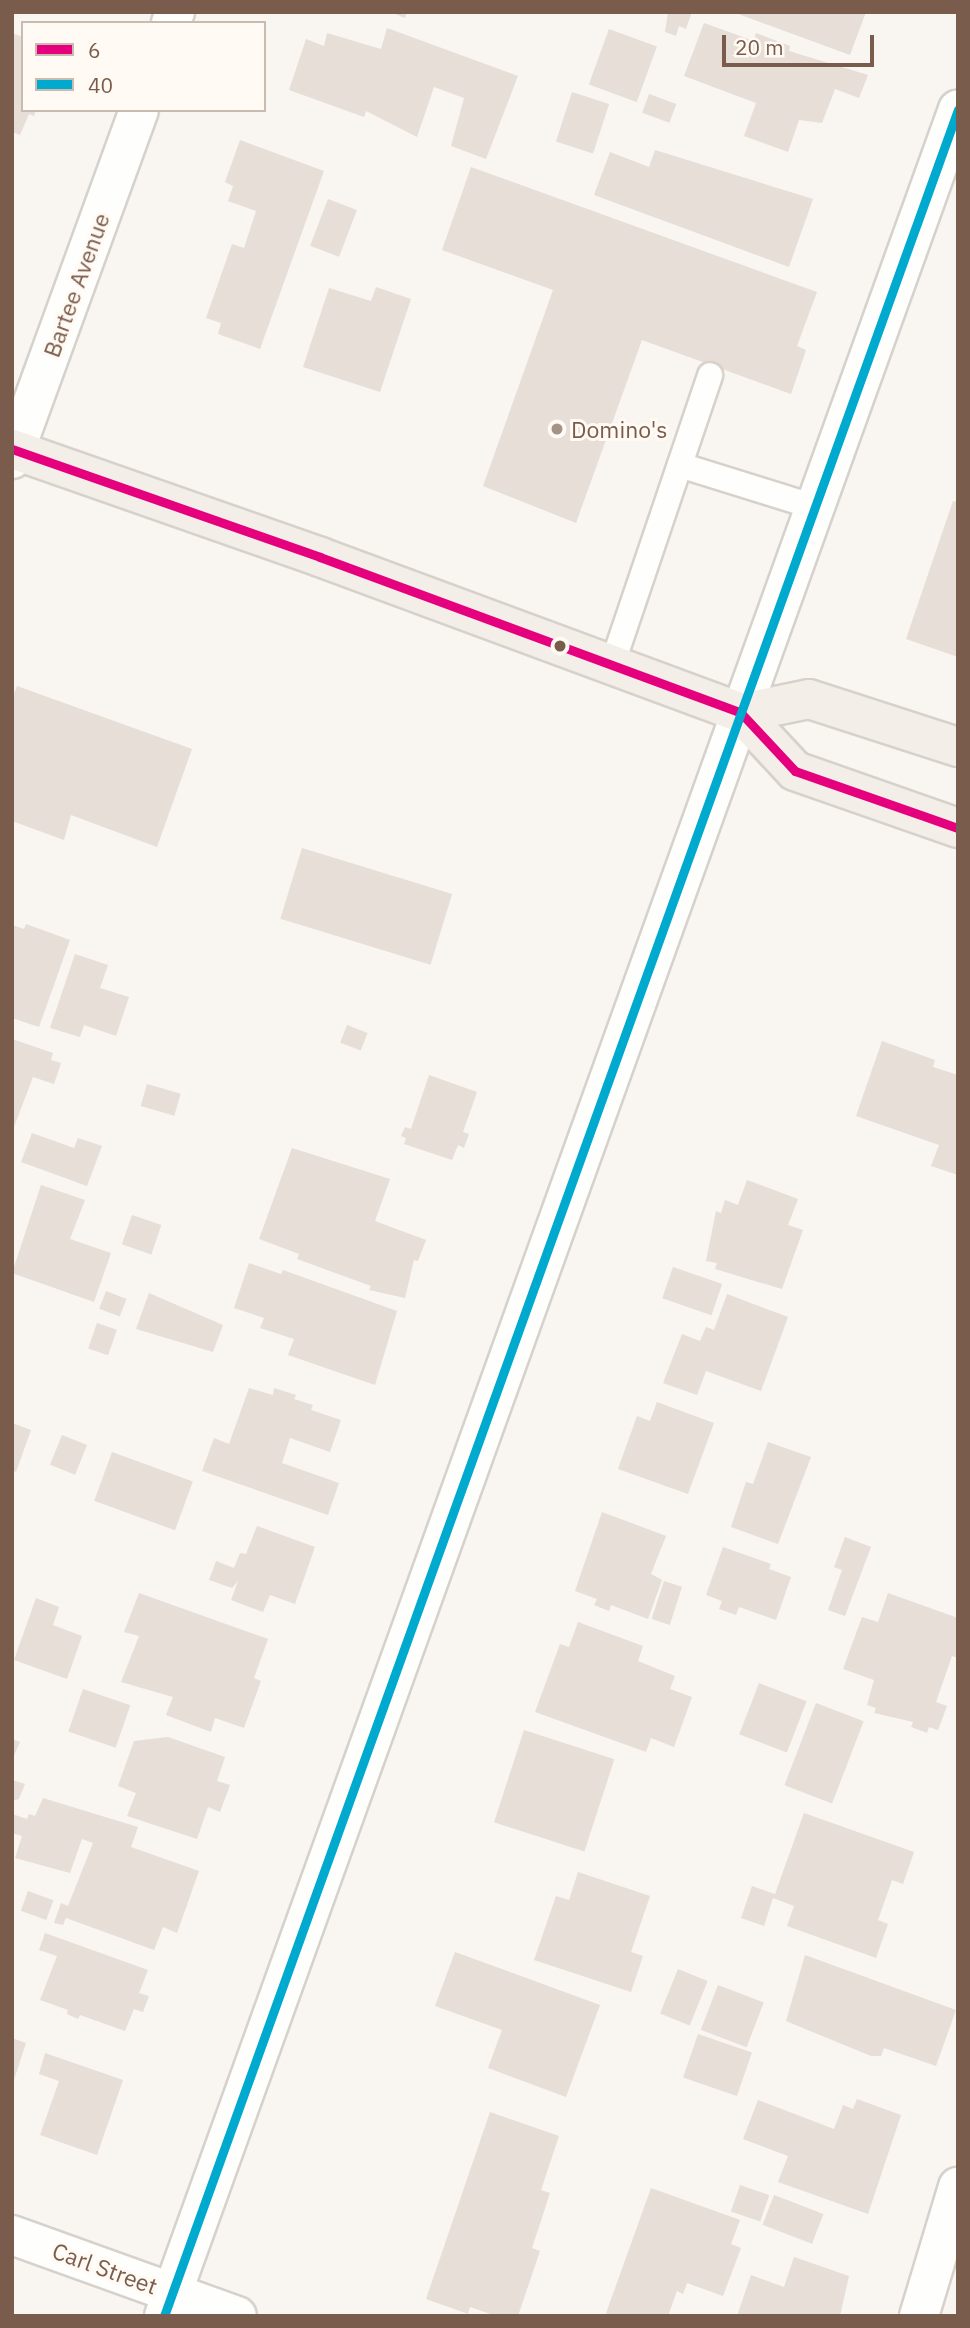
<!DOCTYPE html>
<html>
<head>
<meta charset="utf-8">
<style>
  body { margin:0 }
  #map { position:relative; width:970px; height:2328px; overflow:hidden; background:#f9f5f0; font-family:"IBM Plex Sans",sans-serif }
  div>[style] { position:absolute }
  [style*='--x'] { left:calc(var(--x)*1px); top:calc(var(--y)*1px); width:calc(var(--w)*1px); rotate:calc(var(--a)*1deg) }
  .building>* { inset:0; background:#e6ded7; transform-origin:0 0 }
  .roads { filter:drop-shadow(2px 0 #d7d1cb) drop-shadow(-2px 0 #d7d1cb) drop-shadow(0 2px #d7d1cb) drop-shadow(0 -2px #d7d1cb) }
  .service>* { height:24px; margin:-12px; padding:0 12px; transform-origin:12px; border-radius:12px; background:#fefefd }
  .minor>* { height:38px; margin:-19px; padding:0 19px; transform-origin:19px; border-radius:19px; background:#fefefd }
  .primary>* { height:38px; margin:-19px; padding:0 19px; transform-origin:19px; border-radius:19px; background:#f3eee8 }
  .bus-1>* { height:9px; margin:-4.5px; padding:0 4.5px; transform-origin:4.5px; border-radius:4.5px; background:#e5007d }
  .bus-2>* { height:9px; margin:-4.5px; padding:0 4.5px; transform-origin:4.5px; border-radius:4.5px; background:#00a9ce }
  .dots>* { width:19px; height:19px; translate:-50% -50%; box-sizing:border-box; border:4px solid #fffaf3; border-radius:50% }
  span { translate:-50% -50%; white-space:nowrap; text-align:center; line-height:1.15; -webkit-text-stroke:6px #fffaf3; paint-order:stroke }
  .street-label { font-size:23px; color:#7a5c4d }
  .poi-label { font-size:23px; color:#7a5c4d }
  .left { translate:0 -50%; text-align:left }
  .frame { position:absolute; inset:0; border:14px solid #7a5c4d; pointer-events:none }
  .legend { position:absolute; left:21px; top:21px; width:245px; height:91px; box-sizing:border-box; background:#fffaf3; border:2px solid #cabbb1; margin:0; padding:9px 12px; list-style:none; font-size:21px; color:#7a5c4d }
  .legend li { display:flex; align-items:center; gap:14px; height:35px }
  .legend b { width:35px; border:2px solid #cabbb1 }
  .scale { position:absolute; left:722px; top:35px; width:152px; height:32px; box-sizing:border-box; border:4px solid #7a5c4d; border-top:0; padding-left:9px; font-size:21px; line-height:24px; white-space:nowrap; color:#7a5c4d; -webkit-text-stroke:5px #fffaf3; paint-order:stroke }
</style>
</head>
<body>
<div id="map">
  <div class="building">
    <div style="clip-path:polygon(390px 12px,407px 12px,405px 18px)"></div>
    <div style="clip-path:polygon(668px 12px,692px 12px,686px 29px,679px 26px,676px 36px,665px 32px)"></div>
    <div style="clip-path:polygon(733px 12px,866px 12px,850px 55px)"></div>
    <div style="clip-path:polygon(704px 23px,754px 41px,756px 33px,790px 46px,789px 51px,868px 75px,859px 98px,835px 89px,822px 123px,799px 120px,788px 152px,744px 136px,756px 103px,684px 76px)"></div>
    <div style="clip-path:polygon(387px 28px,518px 76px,486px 159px,451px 146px,464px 98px,434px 87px,417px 137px,366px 111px,364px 117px,289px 90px,306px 39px,324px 46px,327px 33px,381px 49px)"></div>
    <div style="left:609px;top:29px;width:51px;height:59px;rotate:20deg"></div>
    <div style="clip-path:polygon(12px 33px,23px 37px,23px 110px,36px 110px,34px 116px,29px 114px,20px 135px,12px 132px)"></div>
    <div style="left:572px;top:92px;width:39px;height:52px;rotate:18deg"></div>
    <div style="left:649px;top:94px;width:29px;height:20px;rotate:20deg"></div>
    <div style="clip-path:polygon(240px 140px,324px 171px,260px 349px,218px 334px,221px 323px,206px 318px,232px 244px,244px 248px,256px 211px,228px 201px,233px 186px,225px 182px)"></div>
    <div style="clip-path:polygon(655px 150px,813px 199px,789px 267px,594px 195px,610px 152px,649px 167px)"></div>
    <div style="clip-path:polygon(471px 167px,817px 292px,797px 346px,806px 350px,791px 394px,642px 340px,576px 523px,483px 486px,553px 290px,442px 250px)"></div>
    <div style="left:328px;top:199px;width:31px;height:50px;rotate:21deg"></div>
    <div style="clip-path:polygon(376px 287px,411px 299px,380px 392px,303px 367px,329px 288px,371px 301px)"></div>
    <div style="clip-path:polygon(953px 501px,958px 502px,958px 657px,906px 639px)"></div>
    <div style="clip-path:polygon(17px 686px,192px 749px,157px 847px,71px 815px,64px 840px,12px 821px,12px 699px)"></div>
    <div style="left:302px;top:848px;width:157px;height:74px;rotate:17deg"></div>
    <div style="clip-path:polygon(26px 924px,70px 940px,39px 1027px,12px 1018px,12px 925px,24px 929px)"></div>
    <div style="clip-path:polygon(75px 954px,108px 965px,100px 988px,129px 997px,116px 1036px,84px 1025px,80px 1037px,50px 1028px)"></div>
    <div style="left:347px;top:1025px;width:22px;height:19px;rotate:21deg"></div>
    <div style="clip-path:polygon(12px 1039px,53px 1053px,51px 1060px,61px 1063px,54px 1084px,33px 1077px,14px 1127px)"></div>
    <div style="clip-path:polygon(882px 1041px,935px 1060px,933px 1067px,958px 1075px,958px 1175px,931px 1166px,939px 1145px,856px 1116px)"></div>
    <div style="clip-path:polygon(429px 1075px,477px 1092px,463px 1132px,469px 1134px,464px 1148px,458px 1145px,452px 1160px,404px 1144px,406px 1138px,401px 1136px,405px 1127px,411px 1129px)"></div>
    <div style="left:147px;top:1084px;width:35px;height:23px;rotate:16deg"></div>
    <div style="clip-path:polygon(32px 1133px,74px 1148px,78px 1138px,102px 1146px,87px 1186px,21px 1162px)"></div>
    <div style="clip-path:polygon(292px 1148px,390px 1179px,375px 1221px,426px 1240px,418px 1261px,414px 1260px,405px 1298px,369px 1290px,371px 1286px,297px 1259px,299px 1254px,259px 1239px)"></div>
    <div style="clip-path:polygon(747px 1180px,798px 1199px,788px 1225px,803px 1230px,782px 1289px,715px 1269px,717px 1263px,706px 1261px,716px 1211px,721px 1213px,725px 1200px,738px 1205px)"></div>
    <div style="clip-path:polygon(41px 1185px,85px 1200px,70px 1239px,111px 1253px,94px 1302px,12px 1273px)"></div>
    <div style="left:132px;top:1215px;width:31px;height:31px;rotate:19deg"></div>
    <div style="clip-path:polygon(249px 1263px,281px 1274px,283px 1270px,397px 1311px,375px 1385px,288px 1355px,294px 1339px,260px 1328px,264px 1318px,234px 1308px)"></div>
    <div style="left:673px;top:1267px;width:52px;height:33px;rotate:19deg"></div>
    <div style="left:106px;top:1291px;width:22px;height:19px;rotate:21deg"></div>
    <div style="clip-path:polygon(149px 1293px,223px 1325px,213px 1352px,136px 1329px)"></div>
    <div style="clip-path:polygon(727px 1294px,788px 1317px,761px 1391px,706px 1371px,697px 1395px,663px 1383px,682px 1334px,700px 1341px,706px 1327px,714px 1330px)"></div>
    <div style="left:97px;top:1323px;width:21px;height:27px;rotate:19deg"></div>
    <div style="clip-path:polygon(249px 1388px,273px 1395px,274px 1388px,296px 1395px,294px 1399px,313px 1405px,311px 1410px,341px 1420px,330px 1452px,290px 1438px,282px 1463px,339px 1483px,328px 1515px,202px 1471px,214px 1438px,229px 1444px)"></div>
    <div style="clip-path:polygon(657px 1402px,714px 1423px,688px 1494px,618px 1469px,637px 1416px,650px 1421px)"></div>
    <div style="clip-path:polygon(12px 1423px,31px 1430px,16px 1472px,12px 1470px)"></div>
    <div style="left:62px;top:1435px;width:27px;height:32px;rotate:22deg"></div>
    <div style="clip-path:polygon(768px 1442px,811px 1457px,778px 1544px,731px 1527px,746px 1482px,753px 1484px)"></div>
    <div style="left:112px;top:1452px;width:86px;height:52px;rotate:20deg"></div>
    <div style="clip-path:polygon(602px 1512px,666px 1536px,651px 1574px,662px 1580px,648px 1619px,611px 1605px,609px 1611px,594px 1605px,597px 1599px,575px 1591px)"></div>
    <div style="clip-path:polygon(257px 1526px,315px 1547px,295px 1604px,270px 1595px,263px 1612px,231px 1600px,238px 1581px,232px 1588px,209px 1580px,216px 1561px,234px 1568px,240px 1553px,246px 1554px)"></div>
    <div style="clip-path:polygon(845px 1537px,871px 1547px,845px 1616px,828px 1610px,842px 1570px,834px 1567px)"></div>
    <div style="clip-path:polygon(723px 1547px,771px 1564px,769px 1569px,791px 1577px,776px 1620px,739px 1607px,736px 1615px,719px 1609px,722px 1601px,706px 1595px)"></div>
    <div style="left:664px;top:1581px;width:19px;height:40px;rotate:18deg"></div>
    <div style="clip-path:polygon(139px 1593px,268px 1639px,254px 1678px,261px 1681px,244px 1728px,215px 1718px,211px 1732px,166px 1715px,173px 1697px,121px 1682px,139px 1636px,124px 1632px)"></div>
    <div style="clip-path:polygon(888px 1593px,958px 1618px,958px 1658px,952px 1656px,936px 1702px,947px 1706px,938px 1730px,929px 1727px,927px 1733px,911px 1727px,913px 1722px,874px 1713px,876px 1708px,867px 1705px,874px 1680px,843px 1669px,862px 1617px,878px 1622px)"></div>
    <div style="clip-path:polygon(36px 1598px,59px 1607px,53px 1625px,82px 1636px,67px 1679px,14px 1660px)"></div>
    <div style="clip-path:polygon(578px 1622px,643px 1646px,638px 1661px,675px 1676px,670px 1689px,692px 1697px,674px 1747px,651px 1738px,646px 1752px,535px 1712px,560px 1644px,569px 1647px)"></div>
    <div style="left:759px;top:1683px;width:51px;height:55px;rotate:21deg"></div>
    <div style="left:83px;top:1689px;width:50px;height:45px;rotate:19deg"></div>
    <div style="left:816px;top:1703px;width:51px;height:88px;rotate:21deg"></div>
    <div style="left:524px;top:1730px;width:95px;height:97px;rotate:18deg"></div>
    <div style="clip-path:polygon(168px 1737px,225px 1757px,217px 1781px,230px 1785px,220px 1812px,208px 1807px,197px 1839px,127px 1816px,136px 1793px,118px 1786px,134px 1741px)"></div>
    <div style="clip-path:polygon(12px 1739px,20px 1742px,12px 1760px)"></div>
    <div style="clip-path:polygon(12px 1780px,25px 1784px,19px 1799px,12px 1801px)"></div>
    <div style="clip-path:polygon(43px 1798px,138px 1827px,131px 1847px,199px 1871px,177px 1933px,163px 1927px,154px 1950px,66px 1918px,63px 1925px,54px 1923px,61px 1903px,68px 1906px,93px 1843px,82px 1839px,70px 1873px,15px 1858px,22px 1836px,12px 1833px,12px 1814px,27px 1819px,29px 1814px,35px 1816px)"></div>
    <div style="clip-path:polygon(804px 1813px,914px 1852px,903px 1884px,892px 1880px,878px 1920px,888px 1924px,876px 1958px,787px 1926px,794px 1906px,773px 1898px,764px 1926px,741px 1918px,752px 1886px,775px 1894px)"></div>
    <div style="clip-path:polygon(578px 1872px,650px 1896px,631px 1952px,643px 1956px,631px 1992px,534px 1960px,556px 1896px,569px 1900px)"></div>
    <div style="left:28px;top:1891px;width:27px;height:21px;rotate:20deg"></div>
    <div style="clip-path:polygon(45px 1933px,148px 1970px,139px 1993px,149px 1996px,143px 2012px,134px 2009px,125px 2031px,80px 2015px,78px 2019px,67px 2014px,68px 2010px,40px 2000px,57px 1956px,39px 1950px)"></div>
    <div style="clip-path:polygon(455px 1952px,600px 2005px,566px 2097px,488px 2068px,502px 2030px,435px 2006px)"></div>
    <div style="clip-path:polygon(805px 1955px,956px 2010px,936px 2066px,884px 2048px,881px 2056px,871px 2056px,786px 2021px)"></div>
    <div style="left:678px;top:1969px;width:32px;height:48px;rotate:22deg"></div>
    <div style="left:718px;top:1985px;width:49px;height:48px;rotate:21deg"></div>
    <div style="left:698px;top:2034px;width:57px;height:46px;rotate:19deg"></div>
    <div style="clip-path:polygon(12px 2038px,26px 2043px,13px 2083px,12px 2082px)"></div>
    <div style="clip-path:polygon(45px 2053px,123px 2080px,97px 2155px,40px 2135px,59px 2081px,39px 2074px)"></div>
    <div style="clip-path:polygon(857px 2099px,901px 2115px,868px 2214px,778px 2182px,788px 2156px,743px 2139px,758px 2100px,834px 2129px,843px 2105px,853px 2109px)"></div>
    <div style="clip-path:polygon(490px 2112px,559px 2136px,541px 2190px,550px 2193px,532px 2248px,540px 2251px,518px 2316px,496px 2316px,470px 2307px,468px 2314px,426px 2299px)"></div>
    <div style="left:740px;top:2185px;width:31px;height:28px;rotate:19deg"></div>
    <div style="clip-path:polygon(651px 2188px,740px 2220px,731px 2244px,741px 2248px,723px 2296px,687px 2283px,683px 2294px,677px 2291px,668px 2316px,605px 2316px)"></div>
    <div style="left:774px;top:2195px;width:53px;height:32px;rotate:21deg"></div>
    <div style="clip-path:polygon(794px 2257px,849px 2276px,840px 2316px,737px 2316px,751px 2275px,784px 2287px)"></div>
  </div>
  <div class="roads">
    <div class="service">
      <div style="--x:680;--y:465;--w:141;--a:17.3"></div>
      <div style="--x:612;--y:665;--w:306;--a:-71.3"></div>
    </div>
    <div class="minor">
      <div style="--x:171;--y:23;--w:12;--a:-70"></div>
      <div style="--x:12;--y:459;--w:371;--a:-70"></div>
      <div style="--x:12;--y:2235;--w:239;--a:19.8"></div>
      <div style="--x:164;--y:2316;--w:2345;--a:-70.21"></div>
      <div style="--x:919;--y:2316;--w:135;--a:-73.2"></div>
    </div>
    <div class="primary">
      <div style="--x:12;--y:449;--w:326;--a:19.3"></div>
      <div style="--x:320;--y:557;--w:449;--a:20.3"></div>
      <div style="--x:741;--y:713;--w:79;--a:47"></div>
      <div style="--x:795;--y:771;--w:173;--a:19.3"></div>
      <div style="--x:741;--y:713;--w:69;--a:-11.6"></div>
      <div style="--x:809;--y:699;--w:157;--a:17.9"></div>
    </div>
  </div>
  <div class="bus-1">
    <div style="--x:12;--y:449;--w:326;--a:19.3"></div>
    <div style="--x:320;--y:557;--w:449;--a:20.3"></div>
    <div style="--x:741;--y:713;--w:79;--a:47"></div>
    <div style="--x:795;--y:771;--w:173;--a:19.3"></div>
  </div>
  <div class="bus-2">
    <div style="--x:164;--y:2316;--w:2345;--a:-70.21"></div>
  </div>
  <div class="dots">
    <div style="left:557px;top:429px;background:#a69286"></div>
    <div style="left:560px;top:646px;background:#7a5c4d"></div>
  </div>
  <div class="street-label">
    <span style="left:76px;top:285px;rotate:-70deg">Bartee Avenue</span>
    <span style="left:105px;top:2268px;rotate:20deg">Carl Street</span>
  </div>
  <div class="poi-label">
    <span class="left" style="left:571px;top:429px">Domino's</span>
  </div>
  <div class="frame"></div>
  <ul class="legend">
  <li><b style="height:9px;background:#e5007d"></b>6</li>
  <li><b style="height:9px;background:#00a9ce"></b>40</li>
  </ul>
  <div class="scale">20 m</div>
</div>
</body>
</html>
